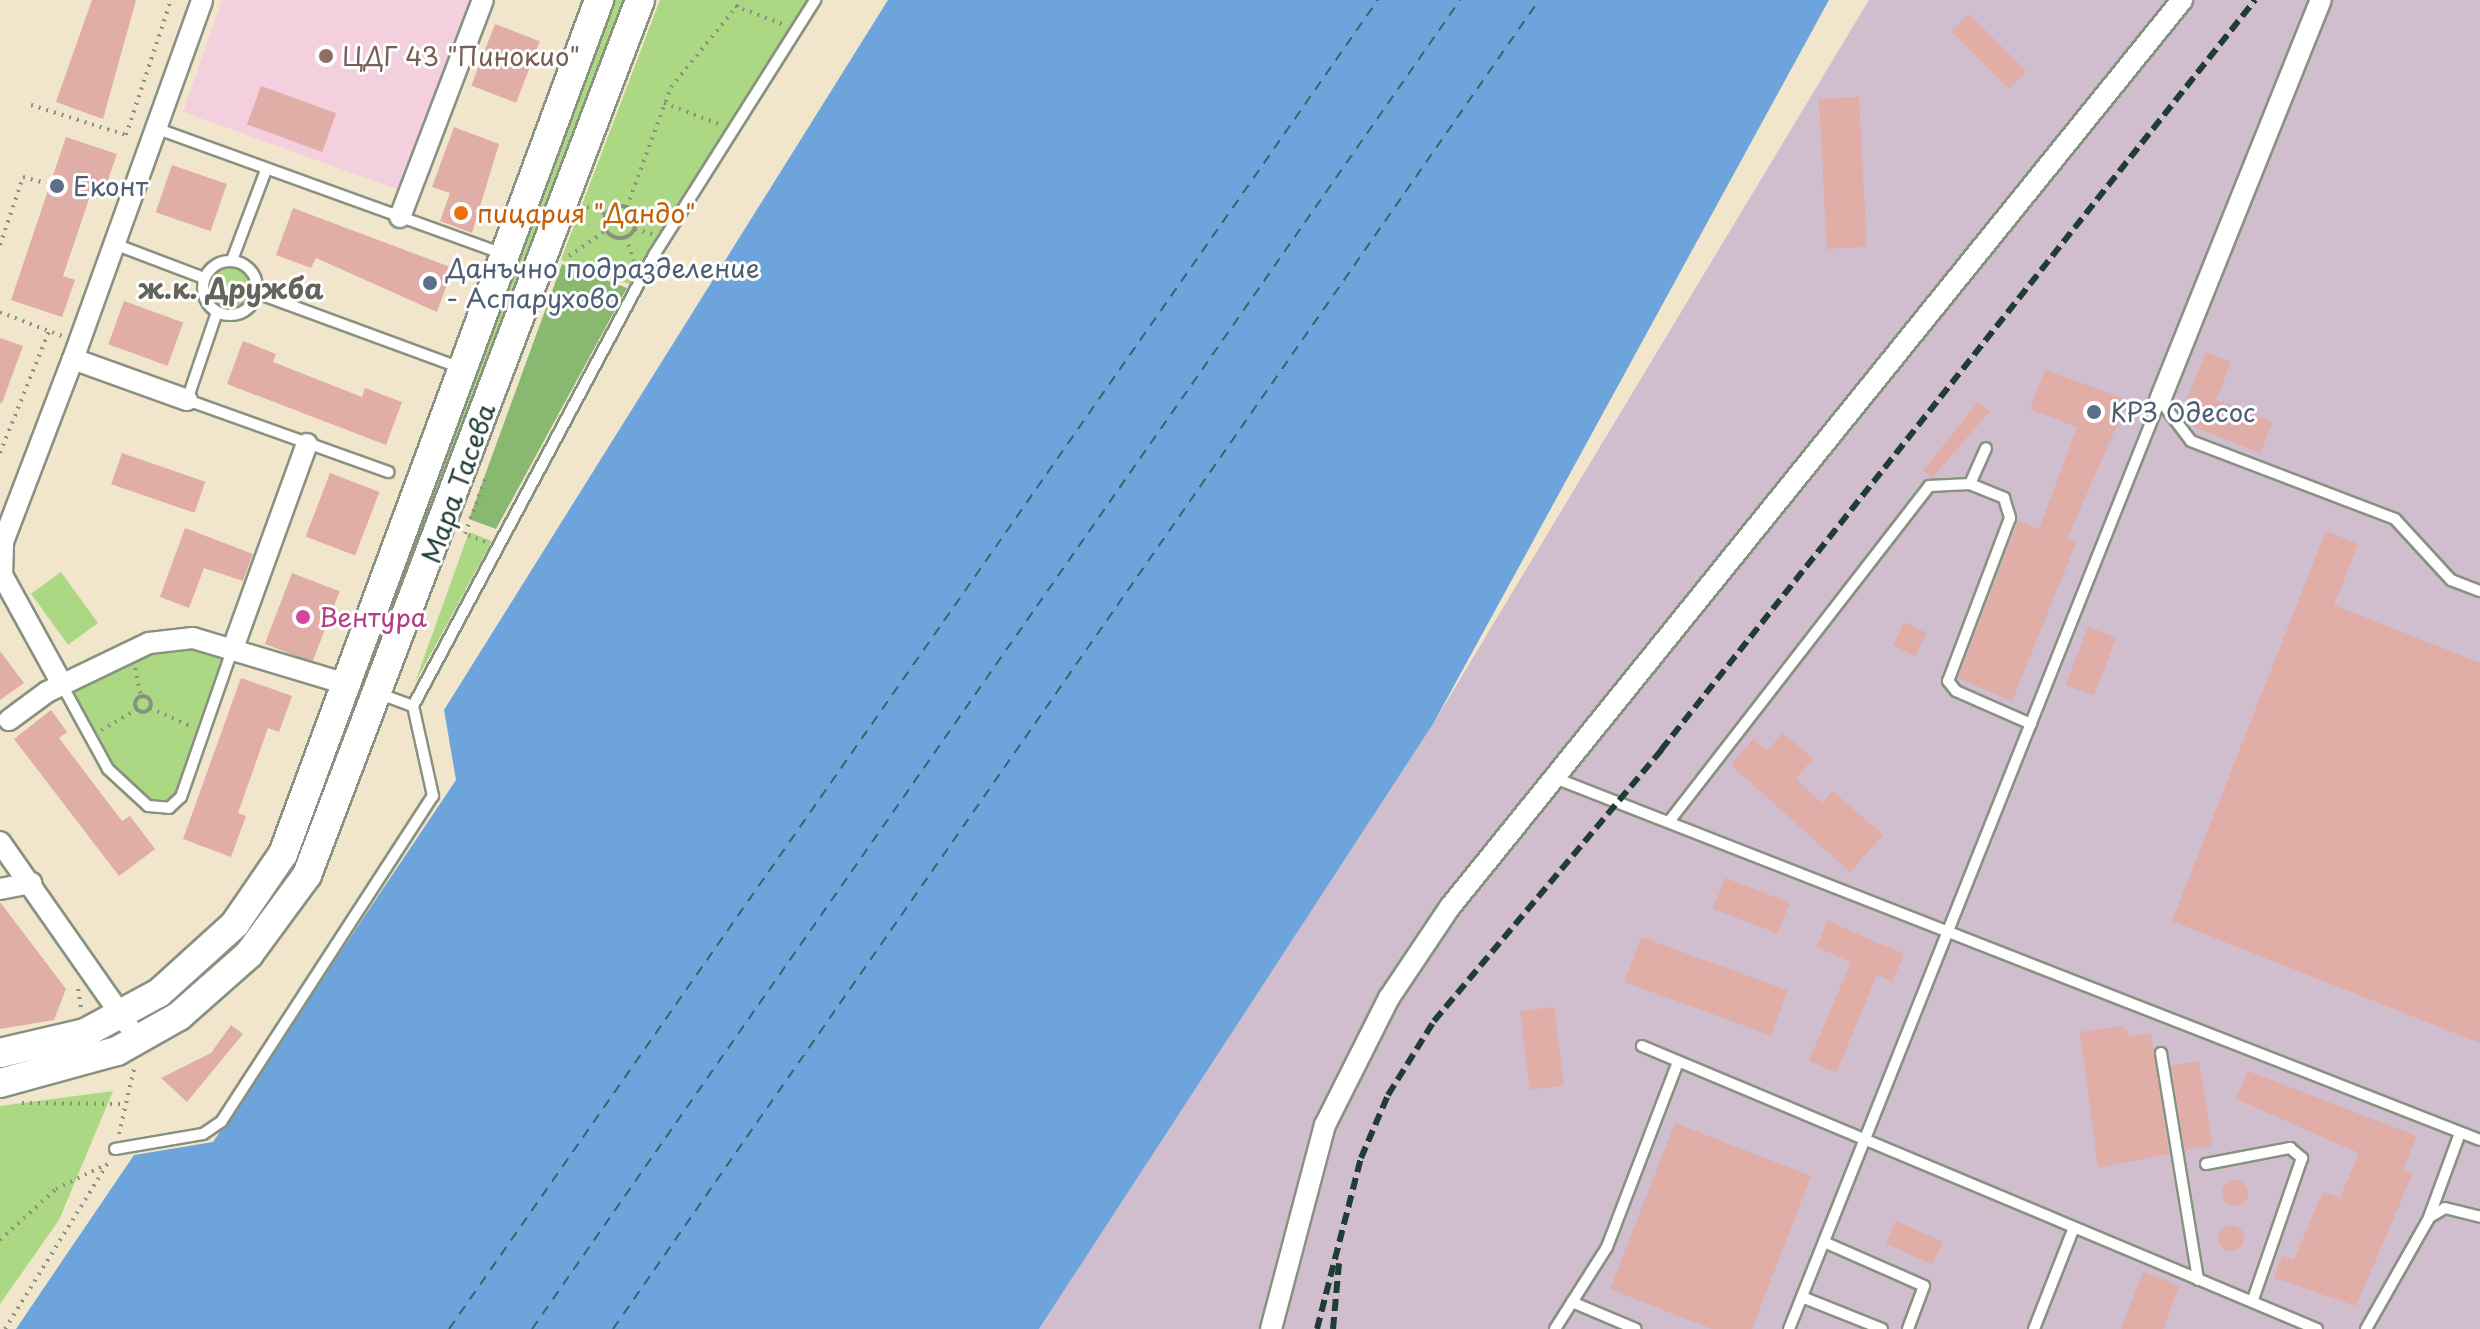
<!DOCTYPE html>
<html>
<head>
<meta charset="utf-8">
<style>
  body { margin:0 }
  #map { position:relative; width:2480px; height:1329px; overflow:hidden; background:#f1e6cc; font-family:"Playpen Sans",sans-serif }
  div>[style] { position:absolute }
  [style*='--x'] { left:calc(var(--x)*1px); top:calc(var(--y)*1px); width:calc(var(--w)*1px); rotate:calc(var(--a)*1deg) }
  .built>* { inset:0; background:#f4cfdd }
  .industrial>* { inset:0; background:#d0bdcd }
  .green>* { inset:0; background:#acd783; transform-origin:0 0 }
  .round { border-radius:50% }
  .forest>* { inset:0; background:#89b871 }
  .water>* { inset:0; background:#6da4db }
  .ferry>* { height:2px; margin-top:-1px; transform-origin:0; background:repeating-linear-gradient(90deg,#3a616e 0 10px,transparent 0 18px) }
  .building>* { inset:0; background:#e0ada7; transform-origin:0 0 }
  .path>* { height:4px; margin-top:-2px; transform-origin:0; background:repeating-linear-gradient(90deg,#889280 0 2px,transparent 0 8px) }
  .path>.ring { margin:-2px; padding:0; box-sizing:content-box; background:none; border:4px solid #889280; border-radius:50% }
  .roads { filter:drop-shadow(2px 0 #889280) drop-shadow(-2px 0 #889280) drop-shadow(0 2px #889280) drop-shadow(0 -2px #889280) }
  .service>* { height:10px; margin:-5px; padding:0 5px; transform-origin:5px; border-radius:5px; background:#fff }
  .service>.ring { margin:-5px; padding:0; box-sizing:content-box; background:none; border:10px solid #fff; border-radius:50% }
  .minor>* { height:20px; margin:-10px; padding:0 10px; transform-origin:10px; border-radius:10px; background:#fff }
  .secondary>* { height:28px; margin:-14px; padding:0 14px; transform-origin:14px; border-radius:14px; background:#fff }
  .rail>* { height:6px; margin-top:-3px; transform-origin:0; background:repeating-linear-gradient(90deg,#1f3d34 0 12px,transparent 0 18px) }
  .dots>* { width:22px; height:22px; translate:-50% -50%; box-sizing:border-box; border:4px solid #fff; border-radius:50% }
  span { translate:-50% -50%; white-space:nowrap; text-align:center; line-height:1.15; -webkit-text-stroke:6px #fff; paint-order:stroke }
  .education-label { font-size:26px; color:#785e54 }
  .left { translate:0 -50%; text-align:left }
  .service-label { font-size:26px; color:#4e5e75 }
  .food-label { font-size:26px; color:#c56008 }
  .street-label { font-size:26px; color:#1f3d34 }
  .hotel-label { font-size:26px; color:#b23c85 }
  .neighbourhood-label { font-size:28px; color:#63645c; font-weight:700 }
</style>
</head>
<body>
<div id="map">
  <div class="built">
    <div style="clip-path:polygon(222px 0,470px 0,399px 190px,183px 112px)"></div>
  </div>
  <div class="industrial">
    <div style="clip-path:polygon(1869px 0,2480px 0,2480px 1329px,1039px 1329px,1433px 724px)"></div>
  </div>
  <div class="green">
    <div style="clip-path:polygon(599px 0,641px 0,302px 868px,245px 945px,166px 1010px,161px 1004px,260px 891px)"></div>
    <div style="clip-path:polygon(660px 0,808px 0,632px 285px,561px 260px)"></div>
    <div class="round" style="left:203px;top:261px;width:54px;height:54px"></div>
    <div style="clip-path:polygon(469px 532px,492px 541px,415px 683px,422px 663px)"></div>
    <div style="left:61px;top:572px;width:63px;height:37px;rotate:54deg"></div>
    <div style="clip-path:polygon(149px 643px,233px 648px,181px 797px,169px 808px,148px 806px,124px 788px,62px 684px)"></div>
    <div style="clip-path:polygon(113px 1091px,59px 1220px,0 1304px,0 1106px)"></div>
  </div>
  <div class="forest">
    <div style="clip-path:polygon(562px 264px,627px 288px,496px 529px,469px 519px)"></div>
  </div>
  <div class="water">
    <div style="clip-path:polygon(888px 0,1829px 0,1433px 724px,1039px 1329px,16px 1329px,134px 1155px,213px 1142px,456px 780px,444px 710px)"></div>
  </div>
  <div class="ferry">
    <div style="--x:449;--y:1329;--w:1622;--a:-55.05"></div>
    <div style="--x:532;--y:1329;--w:1621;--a:-55.07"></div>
    <div style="--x:613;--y:1329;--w:1620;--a:-55.13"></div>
  </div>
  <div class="building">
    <div style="clip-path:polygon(92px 0,136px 0,103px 119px,56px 102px)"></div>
    <div style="left:1969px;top:14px;width:81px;height:25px;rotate:45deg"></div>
    <div style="left:495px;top:24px;width:48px;height:66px;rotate:21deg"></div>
    <div style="left:261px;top:86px;width:80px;height:41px;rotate:20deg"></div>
    <div style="left:1859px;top:97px;width:150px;height:40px;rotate:87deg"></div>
    <div style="clip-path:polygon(454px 127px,499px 144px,472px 233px,440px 221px,450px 193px,432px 187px)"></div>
    <div style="clip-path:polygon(66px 137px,117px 154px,104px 191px,93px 187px,63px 276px,75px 280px,62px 317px,11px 300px)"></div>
    <div style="left:172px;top:165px;width:58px;height:50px;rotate:19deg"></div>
    <div style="clip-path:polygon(293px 208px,453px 268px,437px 312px,316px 258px,311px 268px,276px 255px)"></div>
    <div style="left:124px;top:301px;width:63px;height:46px;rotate:20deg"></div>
    <div style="clip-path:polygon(0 338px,23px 346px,2px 403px,0 403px)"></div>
    <div style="clip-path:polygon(243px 341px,276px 354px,273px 362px,362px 397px,365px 388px,402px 402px,386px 445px,227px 384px)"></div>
    <div style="clip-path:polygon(2206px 352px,2231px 362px,2216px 400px,2273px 422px,2260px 453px,2192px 426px,2198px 412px,2184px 407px)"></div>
    <div style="clip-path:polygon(2045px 370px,2128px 400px,2067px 539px,2076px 543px,2012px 701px,1958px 678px,2018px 521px,2039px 529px,2077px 427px,2030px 409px)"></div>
    <div style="clip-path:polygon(1978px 402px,1990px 411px,1932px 478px,1923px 471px)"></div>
    <div style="left:122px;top:453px;width:88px;height:33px;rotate:19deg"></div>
    <div style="left:330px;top:473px;width:53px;height:68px;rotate:21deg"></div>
    <div style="clip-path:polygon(185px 528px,253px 554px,243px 581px,204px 568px,189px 608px,160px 597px)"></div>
    <div style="clip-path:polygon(2326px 531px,2358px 544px,2334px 605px,2480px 663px,2480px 1043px,2172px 921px)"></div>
    <div style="left:292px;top:573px;width:51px;height:76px;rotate:21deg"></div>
    <div style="left:1904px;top:622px;width:25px;height:26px;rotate:26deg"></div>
    <div style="left:2088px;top:627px;width:30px;height:62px;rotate:21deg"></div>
    <div style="clip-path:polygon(0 651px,24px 683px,0 700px)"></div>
    <div style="clip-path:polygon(241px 678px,292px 696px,279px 732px,268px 728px,238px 813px,246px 816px,231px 857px,183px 839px)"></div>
    <div style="clip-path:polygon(51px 710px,67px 732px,59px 738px,122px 821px,130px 816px,155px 849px,119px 876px,14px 739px)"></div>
    <div style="clip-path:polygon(1782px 733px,1813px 758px,1796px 779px,1822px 803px,1833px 791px,1883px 835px,1850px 872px,1731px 765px,1753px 739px,1768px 751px)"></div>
    <div style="left:1725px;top:878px;width:69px;height:33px;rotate:21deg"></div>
    <div style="clip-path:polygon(0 902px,66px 989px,54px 1020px,0 1029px)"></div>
    <div style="clip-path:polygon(1827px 921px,1904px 954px,1892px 982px,1877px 975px,1836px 1073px,1809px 1061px,1851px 962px,1817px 947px)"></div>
    <div style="left:1641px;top:937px;width:156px;height:48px;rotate:20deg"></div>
    <div style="left:1554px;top:1007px;width:79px;height:34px;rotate:83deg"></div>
    <div style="clip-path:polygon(231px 1025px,243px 1034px,187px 1102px,161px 1078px,211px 1053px)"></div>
    <div style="clip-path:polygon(2123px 1026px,2129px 1036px,2151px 1033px,2169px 1154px,2098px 1168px,2080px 1032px)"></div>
    <div style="left:2199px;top:1061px;width:86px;height:28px;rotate:81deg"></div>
    <div style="clip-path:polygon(2248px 1071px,2417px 1136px,2403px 1169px,2413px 1173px,2356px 1306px,2274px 1278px,2282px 1256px,2294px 1260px,2323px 1191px,2340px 1198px,2359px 1153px,2236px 1099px)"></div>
    <div style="clip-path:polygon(1675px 1123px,1811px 1176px,1752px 1329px,1712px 1329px,1610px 1289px)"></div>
    <div class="round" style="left:2222px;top:1180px;width:26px;height:26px"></div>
    <div style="left:1896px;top:1221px;width:51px;height:25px;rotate:24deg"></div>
    <div class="round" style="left:2218px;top:1225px;width:26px;height:26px"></div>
    <div style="clip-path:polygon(2143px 1272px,2179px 1286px,2163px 1329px,2121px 1329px)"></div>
  </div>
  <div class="path">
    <div style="--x:735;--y:6;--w:53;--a:20.8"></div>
    <div style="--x:664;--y:103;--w:61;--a:21.1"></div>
    <div style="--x:31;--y:105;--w:100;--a:17.5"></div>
    <div style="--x:126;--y:135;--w:142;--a:-71.6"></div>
    <div class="ring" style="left:604px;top:206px;width:28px;height:28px"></div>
    <div style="--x:587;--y:207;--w:20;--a:20"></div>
    <div style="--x:627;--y:207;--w:128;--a:-69.9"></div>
    <div style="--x:671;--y:87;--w:112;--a:-50.8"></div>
    <div style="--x:635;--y:229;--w:18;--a:16"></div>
    <div style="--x:626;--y:237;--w:25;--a:72"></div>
    <div style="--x:0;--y:245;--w:72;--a:-71.3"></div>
    <div style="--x:23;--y:177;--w:28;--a:15"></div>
    <div style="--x:569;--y:256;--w:46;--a:-34.4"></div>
    <div style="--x:0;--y:312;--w:66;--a:21.2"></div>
    <div style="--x:0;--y:453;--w:131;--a:-68.1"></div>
    <div style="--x:485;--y:542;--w:22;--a:-158"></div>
    <div style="--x:465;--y:534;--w:61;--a:-69.8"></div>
    <div style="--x:135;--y:668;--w:29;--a:78"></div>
    <div class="ring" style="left:135px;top:696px;width:12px;height:12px"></div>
    <div style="--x:150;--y:708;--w:46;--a:24.3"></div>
    <div style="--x:101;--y:730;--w:40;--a:-29.7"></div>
    <div style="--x:78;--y:989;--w:19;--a:81"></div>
    <div style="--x:22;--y:1103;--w:103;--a:0.6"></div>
    <div style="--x:119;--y:1134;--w:67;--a:-77"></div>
    <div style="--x:0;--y:1240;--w:76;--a:-42.3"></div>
    <div style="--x:56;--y:1189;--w:57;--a:-26.1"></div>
    <div style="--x:5;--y:1329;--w:198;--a:-58.2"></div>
  </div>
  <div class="roads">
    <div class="service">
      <div style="--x:158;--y:129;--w:367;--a:19.9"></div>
      <div style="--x:117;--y:245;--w:93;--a:20.8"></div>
      <div style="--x:232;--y:260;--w:96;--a:-69.3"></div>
      <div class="ring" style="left:203px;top:261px;width:44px;height:44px"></div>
      <div style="--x:257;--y:293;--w:217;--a:20.2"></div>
      <div style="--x:217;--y:312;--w:93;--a:108.8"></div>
      <div style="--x:187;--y:400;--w:214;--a:19.7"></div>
      <div style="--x:2160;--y:400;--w:51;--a:52.9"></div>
      <div style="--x:2191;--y:441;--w:218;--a:20.9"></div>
      <div style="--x:2395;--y:519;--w:83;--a:47.4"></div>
      <div style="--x:2451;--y:580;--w:31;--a:21"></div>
      <div style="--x:1970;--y:484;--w:37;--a:22"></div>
      <div style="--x:2004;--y:498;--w:21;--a:73"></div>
      <div style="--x:2010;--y:518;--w:174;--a:110.8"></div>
      <div style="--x:1948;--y:681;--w:13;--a:51"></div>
      <div style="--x:1956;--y:691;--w:82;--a:23.7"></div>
      <div style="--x:62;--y:685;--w:96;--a:61.3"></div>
      <div style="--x:108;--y:769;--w:54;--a:42.8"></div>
      <div style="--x:148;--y:806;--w:21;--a:5"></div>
      <div style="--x:169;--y:808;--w:16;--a:-43"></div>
      <div style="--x:181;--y:797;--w:158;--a:-70.8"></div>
      <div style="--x:380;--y:694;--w:35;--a:20"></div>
      <div style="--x:413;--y:706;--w:511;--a:-61.88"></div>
      <div style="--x:654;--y:255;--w:302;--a:-57.7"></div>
      <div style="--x:1555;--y:778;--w:993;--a:21.37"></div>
      <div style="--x:1671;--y:819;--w:421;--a:-52.2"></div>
      <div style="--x:1929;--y:486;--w:41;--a:-2.8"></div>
      <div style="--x:1970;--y:484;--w:39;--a:-66"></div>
      <div style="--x:1642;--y:1046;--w:732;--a:22.75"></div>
      <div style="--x:2161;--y:1053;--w:230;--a:80.7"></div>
      <div style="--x:115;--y:1149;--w:89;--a:-9.7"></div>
      <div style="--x:203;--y:1134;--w:22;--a:-34"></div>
      <div style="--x:221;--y:1122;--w:389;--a:-57"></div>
      <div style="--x:433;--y:796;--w:92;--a:-102.5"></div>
      <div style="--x:2206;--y:1164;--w:86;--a:-10.8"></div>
      <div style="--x:2290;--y:1148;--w:16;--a:40"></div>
      <div style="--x:2302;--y:1158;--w:152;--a:109.1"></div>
      <div style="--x:2430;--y:1217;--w:17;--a:-31"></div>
      <div style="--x:2445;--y:1208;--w:36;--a:14"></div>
      <div style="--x:1824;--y:1242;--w:109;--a:23.7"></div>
      <div style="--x:1924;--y:1286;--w:46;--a:110.4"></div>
      <div style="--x:1802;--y:1297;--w:86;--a:21.8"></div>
      <div style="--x:1572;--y:1302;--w:69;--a:22.9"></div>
      <div style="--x:1555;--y:1329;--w:97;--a:-57.6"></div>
      <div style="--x:1607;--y:1247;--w:198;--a:-69"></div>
      <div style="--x:1789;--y:1329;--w:1000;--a:-68.23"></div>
      <div style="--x:2034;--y:1329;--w:106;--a:-68.5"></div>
      <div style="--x:2366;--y:1329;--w:125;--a:-60.4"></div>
      <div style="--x:2428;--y:1220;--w:93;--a:-69.8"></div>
    </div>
    <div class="minor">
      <div style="--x:400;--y:217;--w:232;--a:-69.1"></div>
      <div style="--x:187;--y:400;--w:121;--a:-160.2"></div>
      <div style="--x:73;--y:359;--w:381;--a:-70.2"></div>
      <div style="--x:2160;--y:400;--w:431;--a:-68.1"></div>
      <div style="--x:233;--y:648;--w:217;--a:-70.1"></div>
      <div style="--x:62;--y:684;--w:124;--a:-118.8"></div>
      <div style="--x:2;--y:575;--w:33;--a:-88"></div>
      <div style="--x:3;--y:542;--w:196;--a:-69.1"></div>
      <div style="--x:9;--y:720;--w:47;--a:-36.4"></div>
      <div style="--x:47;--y:692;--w:113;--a:-25.7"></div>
      <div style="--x:149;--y:643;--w:44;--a:-6.5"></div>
      <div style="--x:193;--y:638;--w:164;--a:16.7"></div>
      <div style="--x:0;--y:842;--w:223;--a:55"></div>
      <div style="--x:0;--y:889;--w:32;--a:-11"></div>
      <div style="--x:1271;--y:1329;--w:211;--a:-75.2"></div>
      <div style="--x:1325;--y:1125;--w:142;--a:-63.3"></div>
      <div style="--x:1389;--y:998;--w:110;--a:-56.2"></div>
      <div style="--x:1450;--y:907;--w:1166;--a:-51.09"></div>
    </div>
    <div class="secondary">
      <div style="--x:0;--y:1053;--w:87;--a:-13.2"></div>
      <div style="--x:85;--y:1033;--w:84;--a:-28.4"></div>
      <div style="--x:159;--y:993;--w:103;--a:-42.2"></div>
      <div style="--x:235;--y:924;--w:85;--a:-55.6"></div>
      <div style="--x:283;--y:854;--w:911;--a:-69.69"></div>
      <div style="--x:0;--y:1083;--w:121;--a:-15.3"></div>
      <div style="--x:117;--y:1051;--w:71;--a:-29.4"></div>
      <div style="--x:179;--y:1016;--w:94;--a:-41.5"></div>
      <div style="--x:249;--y:954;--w:98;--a:-53.7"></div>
      <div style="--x:307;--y:875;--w:936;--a:-69.16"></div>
    </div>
  </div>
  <div class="rail">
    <div style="--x:1317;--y:1329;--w:177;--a:-75.6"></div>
    <div style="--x:1361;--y:1158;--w:69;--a:-66.8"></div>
    <div style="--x:1388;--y:1095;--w:87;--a:-58.1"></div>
    <div style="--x:1434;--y:1021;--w:354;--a:-50"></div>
    <div style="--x:1661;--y:750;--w:957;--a:-51.62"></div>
    <div style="--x:1333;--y:1329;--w:66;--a:-84.8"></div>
  </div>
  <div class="dots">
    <div style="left:326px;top:56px;background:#8d6e63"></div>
    <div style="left:57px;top:186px;background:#5c6f8a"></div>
    <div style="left:461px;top:213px;background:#e8710a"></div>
    <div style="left:430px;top:283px;background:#5c6f8a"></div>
    <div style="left:2094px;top:412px;background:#5c6f8a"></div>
    <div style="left:303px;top:617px;background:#d1479c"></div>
  </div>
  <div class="education-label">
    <span class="left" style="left:342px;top:56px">ЦДГ 43 "Пинокио"</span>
  </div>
  <div class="service-label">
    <span class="left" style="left:73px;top:186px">Еконт</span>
    <span class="left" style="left:446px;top:283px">Данъчно подразделение<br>- Аспарухово</span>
    <span class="left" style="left:2110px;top:412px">КРЗ Одесос</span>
  </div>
  <div class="food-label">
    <span class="left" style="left:477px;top:213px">пицария "Дандо"</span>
  </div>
  <div class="street-label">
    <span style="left:458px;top:483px;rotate:-70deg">Мара Тасева</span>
  </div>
  <div class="hotel-label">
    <span class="left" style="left:319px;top:617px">Вентура</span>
  </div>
  <div class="neighbourhood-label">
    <span style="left:231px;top:288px">ж.к. Дружба</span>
  </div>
</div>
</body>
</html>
